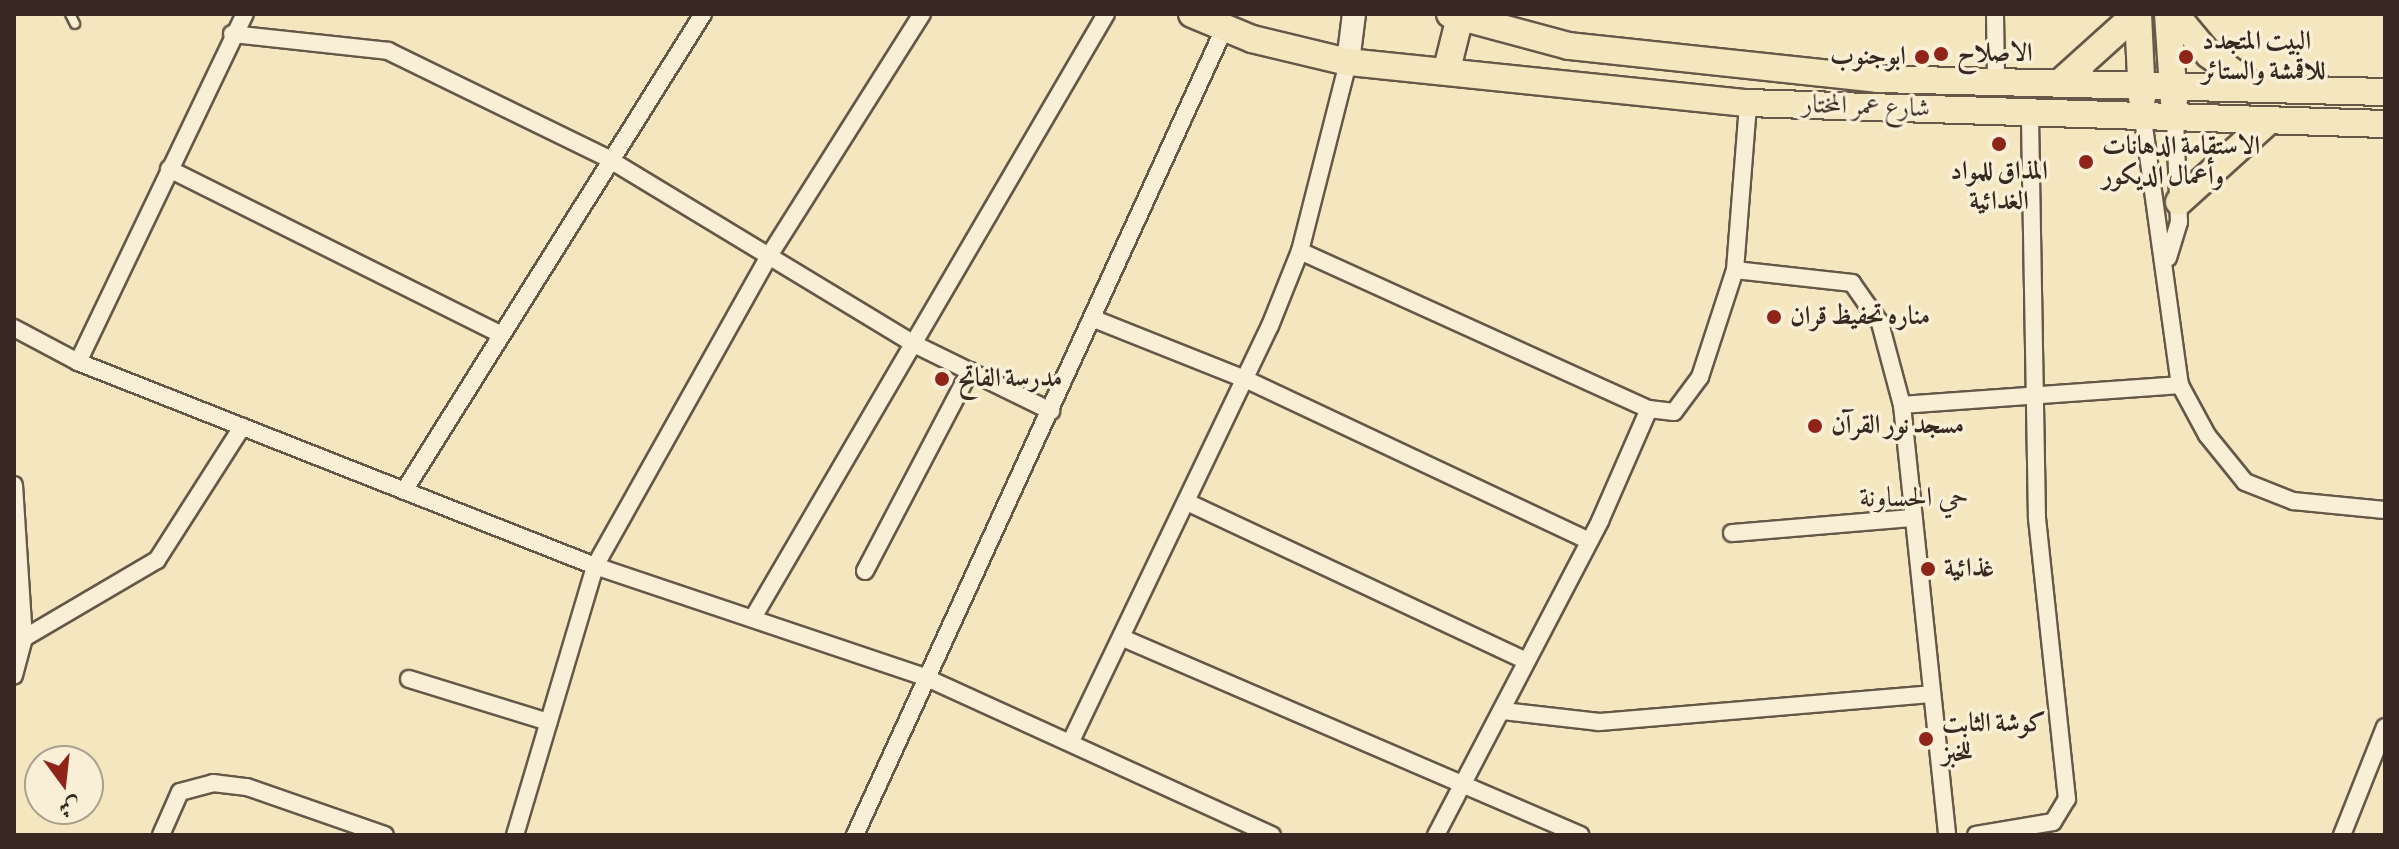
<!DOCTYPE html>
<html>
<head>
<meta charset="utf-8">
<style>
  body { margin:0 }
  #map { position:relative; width:2399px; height:849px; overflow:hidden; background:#f4e7c0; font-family:"Libre Bodoni",Amiri,serif }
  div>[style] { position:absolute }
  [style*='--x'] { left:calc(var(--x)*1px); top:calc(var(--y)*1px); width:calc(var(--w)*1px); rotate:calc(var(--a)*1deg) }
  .roads { filter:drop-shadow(2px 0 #665849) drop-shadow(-2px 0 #665849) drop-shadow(0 2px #665849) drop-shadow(0 -2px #665849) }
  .service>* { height:8px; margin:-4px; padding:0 4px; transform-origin:4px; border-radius:4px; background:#f8efd6 }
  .minor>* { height:16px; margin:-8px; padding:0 8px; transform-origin:8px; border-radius:8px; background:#f8efd6 }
  .secondary>* { height:22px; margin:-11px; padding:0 11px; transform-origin:11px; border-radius:11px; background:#f8efd6 }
  .primary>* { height:26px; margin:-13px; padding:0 13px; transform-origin:13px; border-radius:13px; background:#f4e7c0 }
  .dots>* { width:22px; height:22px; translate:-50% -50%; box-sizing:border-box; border:4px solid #f8efd6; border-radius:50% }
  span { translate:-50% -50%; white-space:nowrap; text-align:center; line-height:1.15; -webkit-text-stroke:7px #f8efd6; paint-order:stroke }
  .poi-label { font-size:26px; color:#372921; font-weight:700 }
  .left { translate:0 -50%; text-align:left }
  .right { translate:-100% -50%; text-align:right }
  .street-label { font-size:26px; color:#372921 }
  .neighbourhood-label { font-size:28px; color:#372921 }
  .frame { position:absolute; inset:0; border:16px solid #372921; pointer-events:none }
  .north { position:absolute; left:24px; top:745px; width:80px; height:80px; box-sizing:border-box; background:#f8efd6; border:2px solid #aba08e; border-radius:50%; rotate:165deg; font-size:22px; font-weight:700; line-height:32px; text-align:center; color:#372921 }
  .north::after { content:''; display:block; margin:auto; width:28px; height:36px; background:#8f2418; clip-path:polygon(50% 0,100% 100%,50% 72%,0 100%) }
</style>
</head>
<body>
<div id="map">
  <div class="roads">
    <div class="service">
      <div style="--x:70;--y:14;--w:11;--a:63"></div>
    </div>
    <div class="minor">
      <div style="--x:1995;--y:14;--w:67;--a:89.1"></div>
      <div style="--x:232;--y:34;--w:157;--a:6.2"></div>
      <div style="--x:388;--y:51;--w:244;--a:26"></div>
      <div style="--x:607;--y:158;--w:357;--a:31.2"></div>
      <div style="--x:912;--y:343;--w:155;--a:26.1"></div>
      <div style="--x:2143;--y:119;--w:269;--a:82.1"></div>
      <div style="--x:2180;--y:385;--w:57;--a:61.6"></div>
      <div style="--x:2207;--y:435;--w:60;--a:51"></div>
      <div style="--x:2245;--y:482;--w:52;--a:21.6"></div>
      <div style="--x:2293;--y:501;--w:92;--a:5.6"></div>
      <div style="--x:169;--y:169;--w:370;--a:26.5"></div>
      <div style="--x:1300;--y:251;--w:383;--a:24.4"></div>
      <div style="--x:2168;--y:258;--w:38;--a:-73"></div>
      <div style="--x:2179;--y:222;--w:102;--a:-92.2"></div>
      <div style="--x:1735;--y:270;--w:118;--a:6.3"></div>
      <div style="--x:1852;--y:283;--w:49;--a:55"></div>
      <div style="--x:1880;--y:323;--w:85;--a:75"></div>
      <div style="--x:1902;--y:405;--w:432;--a:84"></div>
      <div style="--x:1094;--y:319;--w:165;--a:21.7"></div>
      <div style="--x:1247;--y:380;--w:378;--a:25.2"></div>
      <div style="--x:14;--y:328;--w:72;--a:28"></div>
      <div style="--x:78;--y:362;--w:556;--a:21.53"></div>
      <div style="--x:595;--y:566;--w:350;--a:18.6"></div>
      <div style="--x:927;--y:678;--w:379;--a:24.5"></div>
      <div style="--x:78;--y:362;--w:386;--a:-64.4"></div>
      <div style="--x:1902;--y:405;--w:279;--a:-4.1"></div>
      <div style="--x:14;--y:485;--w:153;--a:86.3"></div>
      <div style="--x:24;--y:638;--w:39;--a:105"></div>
      <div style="--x:404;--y:491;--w:563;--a:-57.92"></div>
      <div style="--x:1189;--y:503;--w:372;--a:25.1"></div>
      <div style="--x:1732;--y:533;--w:181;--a:-4.8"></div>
      <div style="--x:865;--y:571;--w:226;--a:-62.3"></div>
      <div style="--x:754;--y:616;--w:697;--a:-59.68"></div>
      <div style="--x:24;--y:638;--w:154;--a:-30.4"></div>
      <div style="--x:157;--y:560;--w:158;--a:-57.4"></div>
      <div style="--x:1125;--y:639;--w:496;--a:23.3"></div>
      <div style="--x:409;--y:679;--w:146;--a:17.1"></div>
      <div style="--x:1503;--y:711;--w:97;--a:6.5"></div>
      <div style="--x:1599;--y:722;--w:331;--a:-4.8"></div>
      <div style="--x:1071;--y:741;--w:460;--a:-64.4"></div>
      <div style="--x:1270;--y:326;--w:81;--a:-68.2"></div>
      <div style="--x:1300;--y:251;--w:195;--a:-75.7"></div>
      <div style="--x:161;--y:835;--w:47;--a:-66.2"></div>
      <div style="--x:180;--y:792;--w:34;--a:-15"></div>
      <div style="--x:213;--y:783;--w:34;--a:7"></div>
      <div style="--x:247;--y:787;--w:146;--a:19.2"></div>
      <div style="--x:515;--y:835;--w:281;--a:-73.4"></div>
      <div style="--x:595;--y:566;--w:352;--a:-60.7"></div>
      <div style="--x:767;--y:259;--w:290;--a:-57.7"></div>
      <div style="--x:855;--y:835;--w:886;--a:-65.4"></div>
      <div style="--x:1436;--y:835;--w:354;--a:-62.4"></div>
      <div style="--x:1600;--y:521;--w:122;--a:-66.4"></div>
      <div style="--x:1649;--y:409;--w:25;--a:7"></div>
      <div style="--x:1674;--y:412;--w:44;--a:-53.4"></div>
      <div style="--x:1700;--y:377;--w:113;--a:-71.9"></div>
      <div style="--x:1735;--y:270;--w:168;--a:-85.5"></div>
      <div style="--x:1976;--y:835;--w:78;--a:-9.6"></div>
      <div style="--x:2053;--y:822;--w:27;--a:-59"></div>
      <div style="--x:2067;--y:799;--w:282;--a:-96.1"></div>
      <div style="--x:2037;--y:519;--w:406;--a:-91"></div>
      <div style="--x:2342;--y:835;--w:116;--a:-68.3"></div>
    </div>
    <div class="secondary">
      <div style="--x:1348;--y:62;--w:48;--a:-82.9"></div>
    </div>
    <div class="primary">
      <div style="--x:1192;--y:14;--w:65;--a:22.6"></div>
      <div style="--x:1252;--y:39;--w:99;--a:13.5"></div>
      <div style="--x:1348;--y:62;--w:402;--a:5.9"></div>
      <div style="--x:1748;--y:103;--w:637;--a:1.89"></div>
      <div style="--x:1450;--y:14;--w:123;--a:15.1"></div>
      <div style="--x:1569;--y:46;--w:311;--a:6.1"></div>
      <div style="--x:1878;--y:79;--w:507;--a:1.47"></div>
      <div style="--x:2138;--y:14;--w:84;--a:87.3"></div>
      <div style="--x:2168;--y:14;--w:87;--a:86.1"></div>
      <div style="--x:2175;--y:14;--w:53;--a:50.3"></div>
      <div style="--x:2209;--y:55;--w:50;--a:35.3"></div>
      <div style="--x:1447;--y:69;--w:54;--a:-76"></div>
      <div style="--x:2063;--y:80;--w:98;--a:-42.1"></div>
      <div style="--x:2179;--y:202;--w:118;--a:-42.2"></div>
    </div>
  </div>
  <div class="dots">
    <div style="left:1941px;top:54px;background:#8f2418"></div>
    <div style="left:1922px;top:57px;background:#8f2418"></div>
    <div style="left:2186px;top:57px;background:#8f2418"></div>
    <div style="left:1999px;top:144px;background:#8f2418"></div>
    <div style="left:2086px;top:162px;background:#8f2418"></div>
    <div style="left:1774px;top:317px;background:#8f2418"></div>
    <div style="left:942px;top:379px;background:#8f2418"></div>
    <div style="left:1815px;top:426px;background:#8f2418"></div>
    <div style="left:1928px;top:569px;background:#8f2418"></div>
    <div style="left:1926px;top:739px;background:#8f2418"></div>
  </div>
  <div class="poi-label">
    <span class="left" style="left:2202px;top:57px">البيت المتجدد<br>للاقمشة والستائر</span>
    <span class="left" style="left:1957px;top:54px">الاصلاح</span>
    <span class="right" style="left:1906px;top:57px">ابوجنوب</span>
    <span class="left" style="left:2102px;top:162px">الاستقامة الدهانات<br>وأعمال الديكور</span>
    <span style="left:1999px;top:187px">المذاق للمواد<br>الغدائية</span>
    <span class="left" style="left:1790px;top:317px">مناره تحفيظ قران</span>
    <span class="left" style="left:958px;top:379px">مدرسة الفاتح</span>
    <span class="left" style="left:1831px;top:426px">مسجد نور القرآن</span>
    <span class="left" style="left:1944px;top:569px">غذائية</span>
    <span class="left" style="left:1942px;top:739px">كوشة الثابت<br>للخبز</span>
  </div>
  <div class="street-label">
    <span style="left:1866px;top:107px;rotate:2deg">شارع عمر المختار</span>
  </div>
  <div class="neighbourhood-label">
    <span style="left:1914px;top:498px">حي الحساونة</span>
  </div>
  <div class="frame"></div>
  <div class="north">ش</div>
</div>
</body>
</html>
